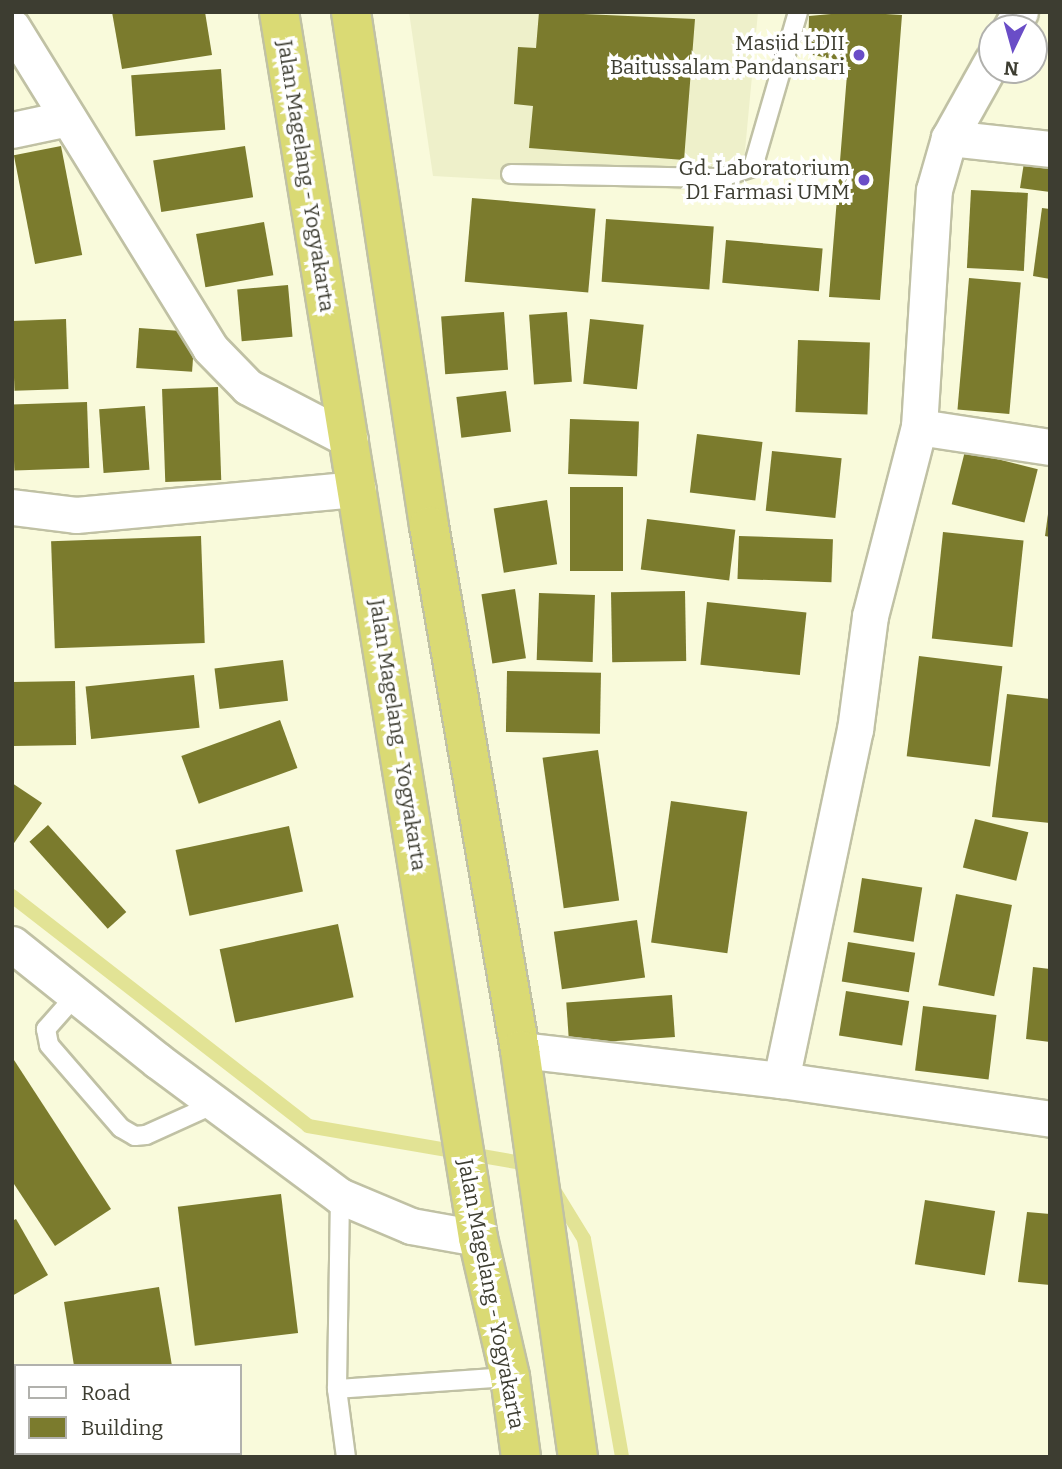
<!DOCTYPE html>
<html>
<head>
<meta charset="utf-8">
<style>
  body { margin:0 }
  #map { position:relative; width:1062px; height:1469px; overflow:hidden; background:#f9fadb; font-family:Bitter,serif }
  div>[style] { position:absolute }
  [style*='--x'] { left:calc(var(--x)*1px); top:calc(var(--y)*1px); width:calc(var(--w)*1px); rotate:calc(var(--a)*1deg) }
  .built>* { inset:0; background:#eef0ca }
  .stream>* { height:14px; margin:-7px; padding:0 7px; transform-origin:7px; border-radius:7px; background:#e2e395 }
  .building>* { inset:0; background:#7b7b2d; transform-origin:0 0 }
  .roads { filter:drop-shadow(2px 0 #c0c1a4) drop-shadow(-2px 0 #c0c1a4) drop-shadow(0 2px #c0c1a4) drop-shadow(0 -2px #c0c1a4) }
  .service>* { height:18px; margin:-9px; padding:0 9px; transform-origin:9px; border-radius:9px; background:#fff }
  .minor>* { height:35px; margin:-17.5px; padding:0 17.5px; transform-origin:17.5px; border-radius:17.5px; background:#fff }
  .trunk>* { height:38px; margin:-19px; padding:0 19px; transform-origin:19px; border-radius:19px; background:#dada74 }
  .dots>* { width:19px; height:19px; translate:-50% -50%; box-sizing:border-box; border:4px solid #fff; border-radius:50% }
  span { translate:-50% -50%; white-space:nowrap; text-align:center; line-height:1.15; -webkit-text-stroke:7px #fff; paint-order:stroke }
  .poi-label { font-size:21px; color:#3d3d31 }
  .right { translate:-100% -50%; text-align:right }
  .street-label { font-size:21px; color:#3d3d31 }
  .frame { position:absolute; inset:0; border:14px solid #3d3d31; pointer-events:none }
  .legend { position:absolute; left:14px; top:1364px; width:228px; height:91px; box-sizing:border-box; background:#fff; border:2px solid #b1b1ad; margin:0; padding:9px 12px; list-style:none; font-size:21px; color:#3d3d31 }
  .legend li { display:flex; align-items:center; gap:14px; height:35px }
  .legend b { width:35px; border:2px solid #b1b1ad }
  .north { position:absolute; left:978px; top:14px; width:70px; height:70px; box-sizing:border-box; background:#fff; border:2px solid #b1b1ad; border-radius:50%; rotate:185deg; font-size:19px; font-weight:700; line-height:28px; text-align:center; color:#3d3d31 }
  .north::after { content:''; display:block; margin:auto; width:24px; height:32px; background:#6a4dc7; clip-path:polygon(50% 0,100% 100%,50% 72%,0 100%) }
</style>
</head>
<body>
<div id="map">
  <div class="built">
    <div style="clip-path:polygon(409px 12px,758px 12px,741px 193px,433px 176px)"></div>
  </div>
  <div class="stream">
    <div style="--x:12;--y:896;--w:375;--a:37.8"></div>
    <div style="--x:308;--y:1126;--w:228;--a:9.8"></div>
    <div style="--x:552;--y:1187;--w:61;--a:58.4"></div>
    <div style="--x:584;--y:1239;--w:221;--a:80.1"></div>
  </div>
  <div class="building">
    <div style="clip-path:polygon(112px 12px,205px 12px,212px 55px,122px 69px)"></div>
    <div style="clip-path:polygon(539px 12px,695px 19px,684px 160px,529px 148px,533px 106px,514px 104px,518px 47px,536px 48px)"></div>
    <div style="clip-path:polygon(853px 12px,902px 15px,880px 300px,829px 297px,848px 62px,808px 54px,809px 16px)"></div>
    <div style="left:221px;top:69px;width:61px;height:90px;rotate:86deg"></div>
    <div style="left:61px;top:146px;width:111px;height:48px;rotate:79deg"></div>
    <div style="left:245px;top:146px;width:52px;height:93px;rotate:81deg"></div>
    <div style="clip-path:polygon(1026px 150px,1050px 153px,1050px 192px,1020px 188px)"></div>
    <div style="left:971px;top:190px;width:57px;height:78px;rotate:3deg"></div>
    <div style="left:472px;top:198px;width:124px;height:84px;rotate:5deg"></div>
    <div style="clip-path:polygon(1042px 208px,1050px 209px,1050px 279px,1033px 276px)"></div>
    <div style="left:606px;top:219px;width:108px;height:63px;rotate:4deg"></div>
    <div style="left:264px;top:222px;width:54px;height:69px;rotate:80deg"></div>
    <div style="left:726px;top:240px;width:97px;height:43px;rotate:5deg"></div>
    <div style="left:969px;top:278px;width:52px;height:132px;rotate:5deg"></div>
    <div style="left:288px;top:285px;width:52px;height:51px;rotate:85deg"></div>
    <div style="left:504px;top:312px;width:58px;height:63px;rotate:86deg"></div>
    <div style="left:567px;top:312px;width:70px;height:38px;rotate:86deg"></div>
    <div style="left:66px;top:319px;width:70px;height:54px;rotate:88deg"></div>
    <div style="left:590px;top:319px;width:54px;height:65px;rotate:6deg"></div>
    <div style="left:139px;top:328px;width:56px;height:40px;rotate:4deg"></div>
    <div style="left:798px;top:340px;width:72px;height:72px;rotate:2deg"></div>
    <div style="left:218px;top:387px;width:93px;height:56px;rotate:88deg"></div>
    <div style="left:506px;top:391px;width:41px;height:50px;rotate:83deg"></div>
    <div style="left:87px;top:402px;width:66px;height:75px;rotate:88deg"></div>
    <div style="left:145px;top:406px;width:64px;height:46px;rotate:86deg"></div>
    <div style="left:570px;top:419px;width:69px;height:55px;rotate:2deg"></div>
    <div style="left:697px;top:434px;width:66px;height:59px;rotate:7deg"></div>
    <div style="left:772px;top:451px;width:70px;height:60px;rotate:6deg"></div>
    <div style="left:965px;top:451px;width:75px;height:55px;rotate:14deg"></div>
    <div style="left:570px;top:487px;width:53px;height:84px"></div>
    <div style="left:547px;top:500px;width:65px;height:54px;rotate:81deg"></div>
    <div style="clip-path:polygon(1048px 514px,1050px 514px,1050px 537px,1045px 536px)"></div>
    <div style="left:647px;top:519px;width:89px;height:51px;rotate:7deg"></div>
    <div style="left:943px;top:532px;width:81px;height:107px;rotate:6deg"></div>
    <div style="left:201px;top:536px;width:107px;height:150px;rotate:88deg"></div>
    <div style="left:739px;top:536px;width:94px;height:43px;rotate:2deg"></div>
    <div style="left:515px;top:589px;width:70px;height:34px;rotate:81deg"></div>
    <div style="left:685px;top:591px;width:70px;height:74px;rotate:89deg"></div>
    <div style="left:539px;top:593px;width:56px;height:67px;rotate:2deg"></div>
    <div style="left:707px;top:602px;width:100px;height:63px;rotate:6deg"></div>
    <div style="left:919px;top:656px;width:84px;height:101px;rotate:7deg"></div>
    <div style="left:283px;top:660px;width:41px;height:69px;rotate:83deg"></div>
    <div style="left:507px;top:671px;width:94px;height:61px;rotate:1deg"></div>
    <div style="left:194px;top:675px;width:53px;height:109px;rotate:84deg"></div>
    <div style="left:75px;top:681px;width:64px;height:63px;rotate:89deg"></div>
    <div style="clip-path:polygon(1007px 694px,1050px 699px,1050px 823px,992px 817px)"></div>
    <div style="left:280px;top:720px;width:51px;height:105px;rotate:70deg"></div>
    <div style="left:598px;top:750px;width:152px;height:56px;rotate:82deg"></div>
    <div style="clip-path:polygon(12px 783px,42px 803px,12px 846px)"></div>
    <div style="left:671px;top:801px;width:77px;height:143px;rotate:8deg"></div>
    <div style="left:975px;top:819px;width:55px;height:50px;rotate:14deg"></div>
    <div style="left:48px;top:825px;width:117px;height:25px;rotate:48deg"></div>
    <div style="left:289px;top:826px;width:67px;height:116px;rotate:78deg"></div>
    <div style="left:862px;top:878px;width:61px;height:55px;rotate:9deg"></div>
    <div style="left:956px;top:894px;width:57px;height:93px;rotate:11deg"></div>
    <div style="left:637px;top:920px;width:58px;height:84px;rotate:82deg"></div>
    <div style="left:338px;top:924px;width:75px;height:121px;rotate:78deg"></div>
    <div style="left:848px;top:942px;width:68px;height:40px;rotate:9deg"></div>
    <div style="clip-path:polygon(1033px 967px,1050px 969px,1050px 1042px,1026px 1039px)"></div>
    <div style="left:846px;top:991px;width:64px;height:45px;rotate:9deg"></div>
    <div style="left:672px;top:995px;width:42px;height:106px;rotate:86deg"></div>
    <div style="left:923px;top:1006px;width:74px;height:65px;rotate:7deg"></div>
    <div style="clip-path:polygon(14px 1060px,111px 1209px,55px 1246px,12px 1181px)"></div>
    <div style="left:281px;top:1194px;width:140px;height:104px;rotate:83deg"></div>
    <div style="left:925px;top:1200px;width:71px;height:65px;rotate:9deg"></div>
    <div style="clip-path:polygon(1027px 1212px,1050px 1214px,1050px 1285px,1018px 1282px)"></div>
    <div style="clip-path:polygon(16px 1219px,48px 1275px,12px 1296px,12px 1221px)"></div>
    <div style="clip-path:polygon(159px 1287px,172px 1366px,74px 1366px,64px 1302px)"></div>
  </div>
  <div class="roads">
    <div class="service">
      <div style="--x:511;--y:174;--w:208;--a:1.1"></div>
      <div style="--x:719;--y:178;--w:36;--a:-18"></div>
      <div style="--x:753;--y:167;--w:161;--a:-73.8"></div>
      <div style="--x:77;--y:994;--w:47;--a:131.5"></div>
      <div style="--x:46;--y:1029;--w:16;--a:79"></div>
      <div style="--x:49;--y:1045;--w:110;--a:49.1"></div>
      <div style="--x:121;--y:1128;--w:16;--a:30"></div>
      <div style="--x:135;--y:1136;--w:11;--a:-5"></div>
      <div style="--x:146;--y:1135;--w:78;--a:-24.3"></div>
      <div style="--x:340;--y:1196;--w:193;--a:90.9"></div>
      <div style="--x:337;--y:1389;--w:69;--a:82.5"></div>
      <div style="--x:337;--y:1389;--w:173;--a:-4"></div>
    </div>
    <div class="minor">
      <div style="--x:12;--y:27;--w:377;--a:58.3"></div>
      <div style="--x:210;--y:348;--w:54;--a:45.7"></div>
      <div style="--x:248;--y:387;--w:115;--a:27.5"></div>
      <div style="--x:1011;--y:28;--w:18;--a:-61"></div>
      <div style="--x:12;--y:130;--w:57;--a:-12.1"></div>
      <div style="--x:949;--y:138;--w:102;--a:6.2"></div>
      <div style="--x:919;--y:427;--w:133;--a:8.7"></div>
      <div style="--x:12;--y:507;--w:64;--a:7.1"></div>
      <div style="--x:76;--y:515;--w:283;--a:-5.3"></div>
      <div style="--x:12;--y:944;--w:187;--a:38.7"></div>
      <div style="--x:158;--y:1061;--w:227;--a:36.6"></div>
      <div style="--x:340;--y:1196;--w:77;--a:22.9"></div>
      <div style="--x:411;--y:1226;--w:68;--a:10.2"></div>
      <div style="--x:520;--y:1050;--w:263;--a:6.6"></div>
      <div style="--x:781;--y:1080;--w:272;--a:8.2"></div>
      <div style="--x:781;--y:1080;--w:358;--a:-78.1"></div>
      <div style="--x:855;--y:730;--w:115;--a:-82.5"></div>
      <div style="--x:870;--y:616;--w:195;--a:-75.5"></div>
      <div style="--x:919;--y:427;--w:237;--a:-86.4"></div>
      <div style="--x:934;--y:190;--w:54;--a:-73.9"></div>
      <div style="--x:949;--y:138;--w:88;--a:-60.8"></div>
    </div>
    <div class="trunk">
      <div style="--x:279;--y:12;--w:1242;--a:80.78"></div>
      <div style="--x:478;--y:1238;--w:143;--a:77"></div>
      <div style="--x:510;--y:1377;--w:81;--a:82.2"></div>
      <div style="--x:351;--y:12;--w:520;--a:81.37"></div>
      <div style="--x:429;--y:526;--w:532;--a:80.15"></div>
      <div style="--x:520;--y:1050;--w:411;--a:81.9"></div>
    </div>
  </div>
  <div class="dots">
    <div style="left:859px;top:55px;background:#6a4dc7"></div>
    <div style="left:864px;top:180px;background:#6a4dc7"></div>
  </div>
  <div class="poi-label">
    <span class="right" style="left:845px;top:55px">Masjid LDII<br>Baitussalam Pandansari</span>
    <span class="right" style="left:850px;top:180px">Gd. Laboratorium<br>D1 Farmasi UMM</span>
  </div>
  <div class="street-label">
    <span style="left:306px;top:176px;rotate:81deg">Jalan Magelang - Yogyakarta</span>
    <span style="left:398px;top:735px;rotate:81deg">Jalan Magelang - Yogyakarta</span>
    <span style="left:491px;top:1294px;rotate:79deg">Jalan Magelang - Yogyakarta</span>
  </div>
  <div class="frame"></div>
  <ul class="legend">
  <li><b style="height:9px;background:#fff"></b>Road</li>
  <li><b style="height:19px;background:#7b7b2d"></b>Building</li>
  </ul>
  <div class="north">N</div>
</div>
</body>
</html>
